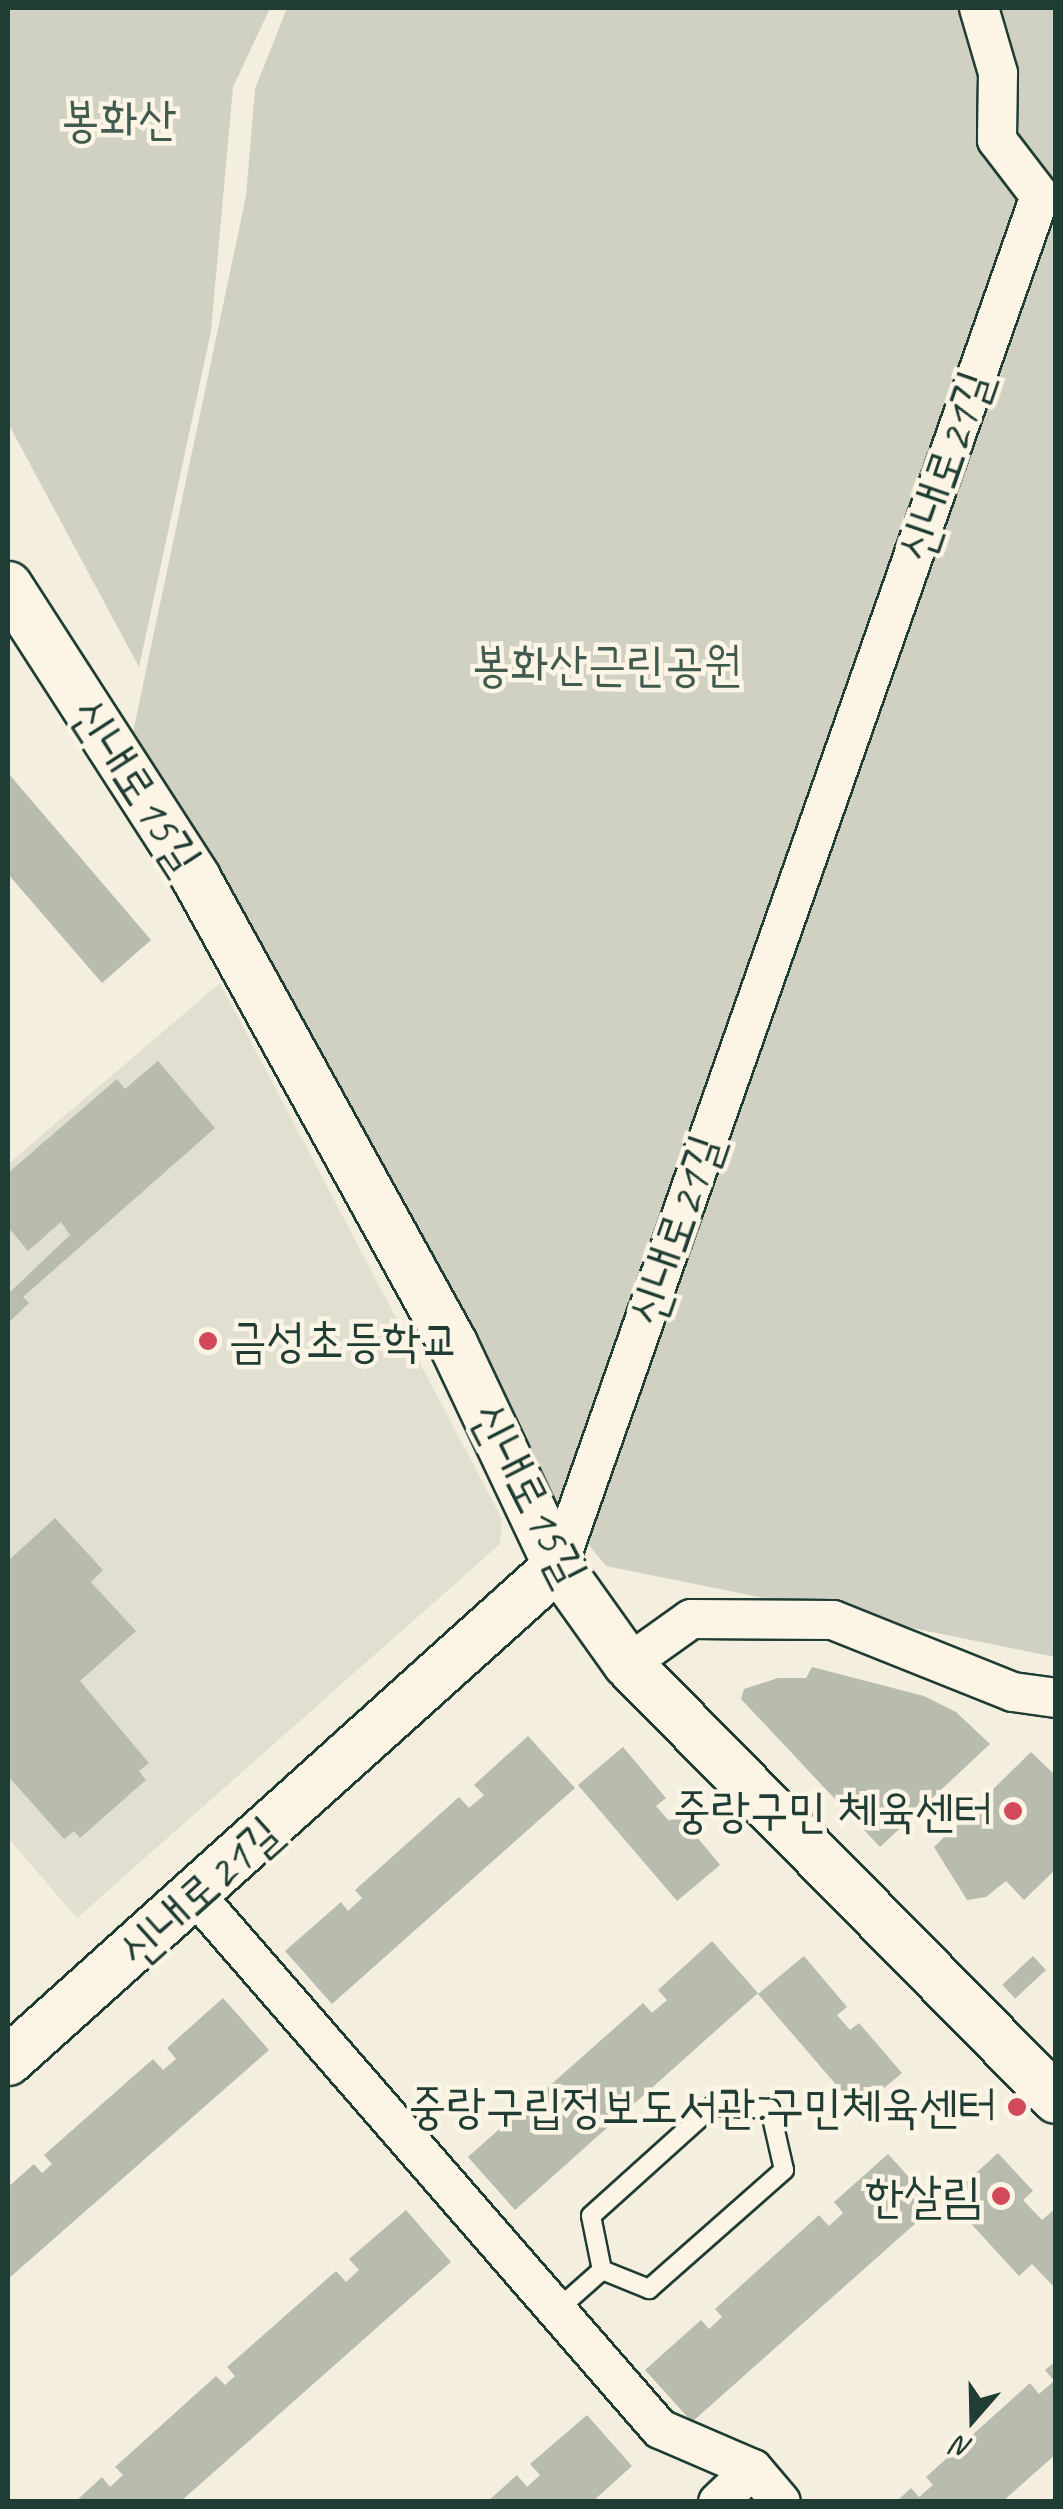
<!DOCTYPE html>
<html>
<head>
<meta charset="utf-8">
<style>
  body { margin:0 }
  #map { position:relative; width:1063px; height:2509px; overflow:hidden; background:#f3eede; font-family:Caveat,"Poor Story",sans-serif }
  div>[style] { position:absolute }
  [style*='--x'] { left:calc(var(--x)*1px); top:calc(var(--y)*1px); width:calc(var(--w)*1px); rotate:calc(var(--a)*1deg) }
  .built>* { inset:0; background:#e1dfd0 }
  .green>* { inset:0; background:#d0d1c2 }
  .building>* { inset:0; background:#b8bcae; transform-origin:0 0 }
  .roads { filter:drop-shadow(2px 0 #1f3d34) drop-shadow(-2px 0 #1f3d34) drop-shadow(0 2px #1f3d34) drop-shadow(0 -2px #1f3d34) }
  .service>* { height:18px; margin:-9px; padding:0 9px; transform-origin:9px; border-radius:9px; background:#fcf5e5 }
  .minor>* { height:38px; margin:-19px; padding:0 19px; transform-origin:19px; border-radius:19px; background:#fcf5e5 }
  .tertiary>* { height:48px; margin:-24px; padding:0 24px; transform-origin:24px; border-radius:24px; background:#fcf5e5 }
  .dots>* { width:28px; height:28px; translate:-50% -50%; box-sizing:border-box; border:5px solid #fcf5e5; border-radius:50% }
  span { translate:-50% -50%; white-space:nowrap; text-align:center; line-height:1.15; -webkit-text-stroke:9px #fcf5e5; paint-order:stroke }
  .park-label { font-size:48px; color:#425b50 }
  .street-label { font-size:48px; color:#1f3d34 }
  .poi-label { font-size:48px; color:#1f3d34 }
  .left { translate:0 -50%; text-align:left }
  .right { translate:-100% -50%; text-align:right }
  .frame { position:absolute; inset:0; border:10px solid #1f3d34; pointer-events:none }
  .north { position:absolute; left:923px; top:2369px; width:100px; height:100px; -webkit-text-stroke:8px #fcf5e5; paint-order:stroke; rotate:200deg; font-size:28px; font-weight:700; line-height:40px; text-align:center; color:#1f3d34 }
  .north::after { content:''; display:block; margin:auto; width:35px; height:45px; background:#1f3d34; clip-path:polygon(50% 0,100% 100%,50% 72%,0 100%) }
</style>
</head>
<body>
<div id="map">
  <div class="built">
    <div style="clip-path:polygon(220px 983px,502px 1519px,500px 1544px,77px 1918px,8px 1838px,8px 1164px)"></div>
  </div>
  <div class="green">
    <div style="clip-path:polygon(8px 8px,270px 8px,233px 87px,211px 331px,139px 667px,8px 423px)"></div>
    <div style="clip-path:polygon(287px 8px,1055px 8px,1055px 1657px,606px 1566px,563px 1513px,132px 737px,246px 196px,255px 89px)"></div>
  </div>
  <div class="building">
    <div style="clip-path:polygon(8px 773px,151px 940px,102px 983px,8px 874px)"></div>
    <div style="clip-path:polygon(158px 1061px,215px 1128px,23px 1297px,29px 1303px,8px 1323px,8px 1294px,70px 1235px,61px 1222px,28px 1251px,8px 1227px,8px 1173px,117px 1079px,125px 1089px)"></div>
    <div style="clip-path:polygon(55px 1518px,103px 1570px,91px 1582px,136px 1631px,80px 1681px,149px 1763px,139px 1771px,146px 1780px,80px 1838px,74px 1831px,64px 1839px,8px 1776px,8px 1561px)"></div>
    <div style="clip-path:polygon(812px 1667px,924px 1696px,956px 1712px,990px 1744px,880px 1847px,741px 1699px,744px 1689px,778px 1678px,806px 1678px)"></div>
    <div style="clip-path:polygon(528px 1736px,575px 1788px,332px 2004px,285px 1951px,341px 1902px,348px 1911px,362px 1898px,355px 1890px,459px 1797px,469px 1808px,484px 1795px,474px 1785px)"></div>
    <div style="clip-path:polygon(623px 1747px,666px 1798px,656px 1806px,669px 1821px,678px 1814px,720px 1865px,677px 1901px,578px 1785px)"></div>
    <div style="clip-path:polygon(1031px 1752px,1056px 1776px,1056px 1869px,1024px 1900px,1006px 1881px,986px 1897px,967px 1900px,934px 1847px)"></div>
    <div style="clip-path:polygon(712px 1941px,758px 1993px,515px 2210px,468px 2157px,524px 2107px,532px 2116px,546px 2104px,538px 2096px,643px 2003px,652px 2013px,667px 2000px,658px 1990px)"></div>
    <div style="clip-path:polygon(804px 1956px,847px 2007px,837px 2015px,850px 2030px,859px 2023px,902px 2073px,858px 2110px,758px 1994px)"></div>
    <div style="left:1033px;top:1956px;width:19px;height:42px;rotate:47deg"></div>
    <div style="clip-path:polygon(223px 1998px,269px 2050px,8px 2279px,8px 2187px,34px 2164px,42px 2173px,52px 2164px,44px 2155px,153px 2059px,163px 2070px,176px 2059px,167px 2048px)"></div>
    <div style="clip-path:polygon(998px 2153px,1033px 2191px,1023px 2200px,1042px 2220px,1056px 2208px,1056px 2289px,1032px 2264px,1019px 2276px,964px 2216px,980px 2203px,963px 2185px)"></div>
    <div style="clip-path:polygon(888px 2154px,935px 2206px,692px 2422px,645px 2370px,701px 2320px,709px 2329px,722px 2317px,715px 2309px,819px 2215px,829px 2226px,843px 2213px,834px 2202px)"></div>
    <div style="clip-path:polygon(406px 2210px,451px 2262px,180px 2502px,75px 2502px,102px 2477px,110px 2487px,123px 2475px,115px 2467px,216px 2376px,225px 2385px,235px 2376px,227px 2367px,336px 2271px,346px 2282px,359px 2270px,349px 2259px)"></div>
    <div style="clip-path:polygon(1056px 2361px,1056px 2454px,1002px 2502px,896px 2502px,911px 2488px,919px 2497px,933px 2485px,926px 2477px,1030px 2383px,1039px 2394px,1054px 2381px,1045px 2370px)"></div>
    <div style="clip-path:polygon(587px 2415px,632px 2466px,592px 2502px,487px 2502px,517px 2475px,527px 2487px,540px 2475px,530px 2464px)"></div>
  </div>
  <div class="roads">
    <div class="service">
      <div style="--x:557;--y:2310;--w:60;--a:-41.6"></div>
      <div style="--x:602;--y:2270;--w:51;--a:22"></div>
      <div style="--x:649;--y:2289;--w:180;--a:-41.4"></div>
      <div style="--x:784;--y:2170;--w:63;--a:-102.9"></div>
      <div style="--x:770;--y:2109;--w:57;--a:-177"></div>
      <div style="--x:713;--y:2106;--w:164;--a:138"></div>
      <div style="--x:591;--y:2216;--w:55;--a:78.5"></div>
    </div>
    <div class="minor">
      <div style="--x:979;--y:8;--w:68;--a:73.7"></div>
      <div style="--x:998;--y:73;--w:67;--a:90.9"></div>
      <div style="--x:997;--y:140;--w:71;--a:52.5"></div>
      <div style="--x:558;--y:1566;--w:1452;--a:-70.62"></div>
      <div style="--x:628;--y:1664;--w:77;--a:-35.5"></div>
      <div style="--x:691;--y:1619;--w:142;--a:0.4"></div>
      <div style="--x:833;--y:1620;--w:194;--a:21.8"></div>
      <div style="--x:1013;--y:1692;--w:43;--a:7.9"></div>
      <div style="--x:197;--y:1897;--w:705;--a:48.97"></div>
      <div style="--x:660;--y:2429;--w:101;--a:23.3"></div>
      <div style="--x:753;--y:2469;--w:43;--a:49.7"></div>
      <div style="--x:718;--y:2502;--w:48;--a:-43.3"></div>
    </div>
    <div class="tertiary">
      <div style="--x:8;--y:586;--w:347;--a:57.2"></div>
      <div style="--x:196;--y:878;--w:532;--a:61.12"></div>
      <div style="--x:453;--y:1344;--w:246;--a:64.7"></div>
      <div style="--x:558;--y:1566;--w:120;--a:54.5"></div>
      <div style="--x:628;--y:1664;--w:610;--a:45.46"></div>
      <div style="--x:8;--y:2061;--w:740;--a:-41.99"></div>
    </div>
  </div>
  <div class="dots">
    <div style="left:208px;top:1341px;background:#d1495b"></div>
    <div style="left:1013px;top:1811px;background:#d1495b"></div>
    <div style="left:1017px;top:2107px;background:#d1495b"></div>
    <div style="left:1001px;top:2196px;background:#d1495b"></div>
  </div>
  <div class="park-label">
    <span style="left:119px;top:120px">봉화산</span>
    <span style="left:607px;top:665px">봉화산근린공원</span>
  </div>
  <div class="street-label">
    <span style="left:945px;top:466px;rotate:-71deg">신내로21길</span>
    <span style="left:136px;top:786px;rotate:57deg">신내로15길</span>
    <span style="left:676px;top:1230px;rotate:-71deg">신내로21길</span>
    <span style="left:529px;top:1494px;rotate:63deg">신내로15길</span>
    <span style="left:200px;top:1892px;rotate:-42deg">신내로21길</span>
  </div>
  <div class="poi-label">
    <span class="left" style="left:228px;top:1341px">금성초등학교</span>
    <span class="right" style="left:993px;top:1811px">중랑구민 체육센터</span>
    <span class="right" style="left:997px;top:2107px">중랑구립정보도서관.구민체육센터</span>
    <span class="right" style="left:981px;top:2196px">한살림</span>
  </div>
  <div class="frame"></div>
  <div class="north">N</div>
</div>
</body>
</html>
